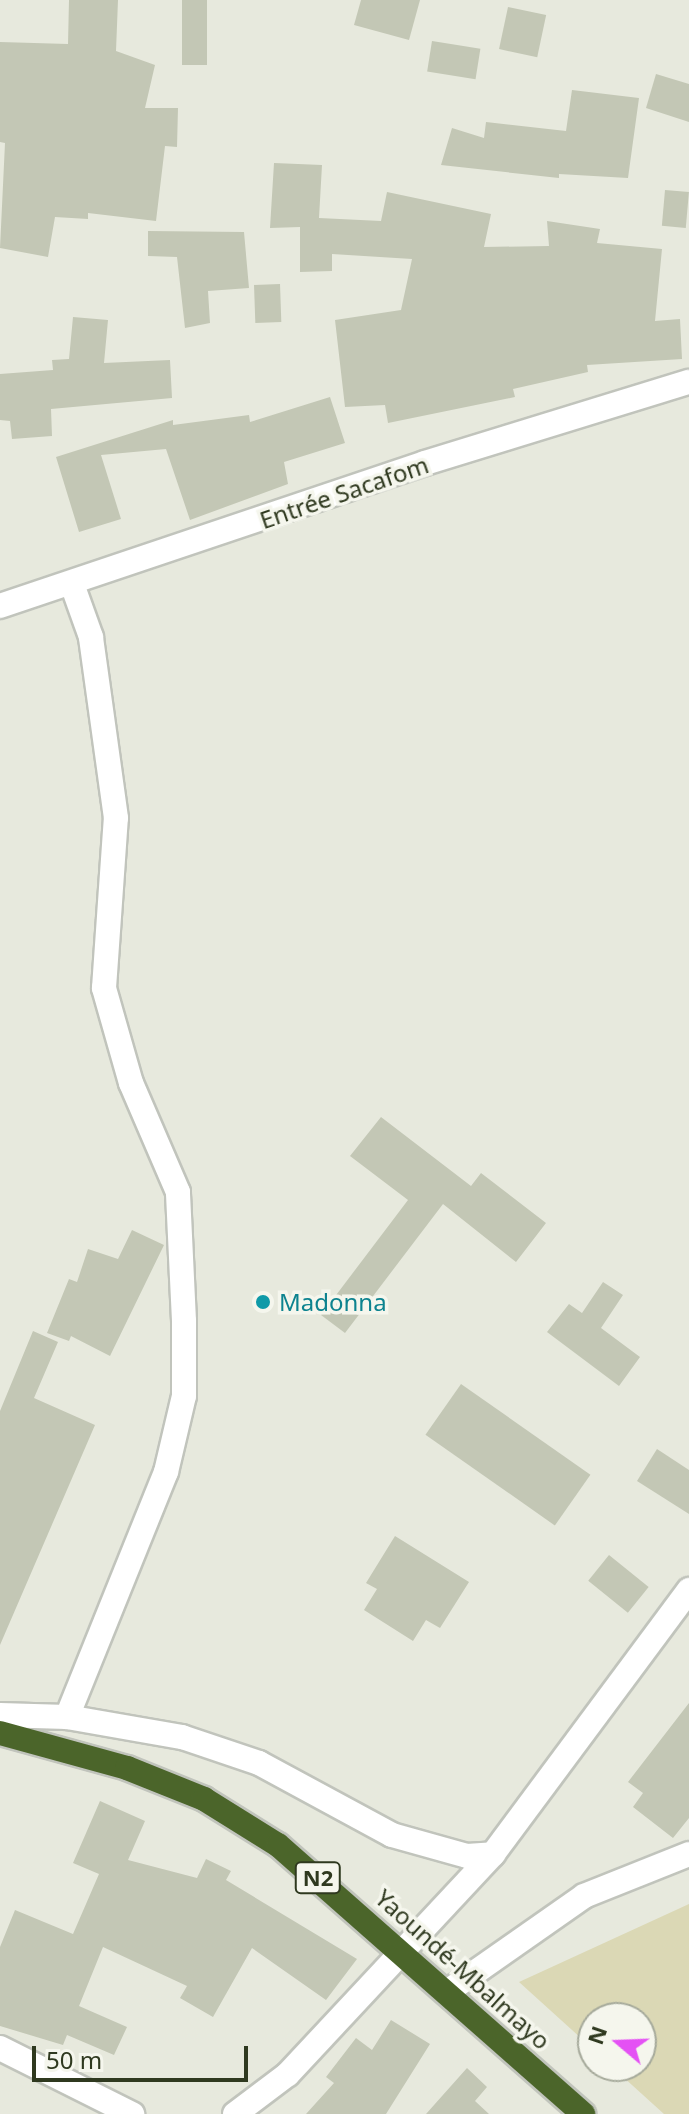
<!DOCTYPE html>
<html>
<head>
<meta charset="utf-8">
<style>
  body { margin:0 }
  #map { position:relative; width:689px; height:2114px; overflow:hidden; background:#e7e9dd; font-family:"Noto Sans",sans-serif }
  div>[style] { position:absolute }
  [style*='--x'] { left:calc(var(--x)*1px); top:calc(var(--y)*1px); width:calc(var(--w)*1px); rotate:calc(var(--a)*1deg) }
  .green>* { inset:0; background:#dbd8b5 }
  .building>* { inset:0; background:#c3c7b5; transform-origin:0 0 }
  .roads { filter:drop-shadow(2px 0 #c1c4bc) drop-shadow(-2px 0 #c1c4bc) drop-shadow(0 2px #c1c4bc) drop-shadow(0 -2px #c1c4bc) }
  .minor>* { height:24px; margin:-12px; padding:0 12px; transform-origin:12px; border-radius:12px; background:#fff }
  .highway>* { height:24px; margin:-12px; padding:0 12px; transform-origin:12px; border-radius:12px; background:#4b652a }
  .dots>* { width:22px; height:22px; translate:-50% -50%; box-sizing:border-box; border:4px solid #f5f6ed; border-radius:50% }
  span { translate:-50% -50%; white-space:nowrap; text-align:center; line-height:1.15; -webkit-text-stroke:7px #f5f6ed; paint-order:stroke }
  .shield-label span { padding:2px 6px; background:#f5f6ed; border:2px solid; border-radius:6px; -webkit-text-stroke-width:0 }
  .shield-label { font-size:22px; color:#2f391f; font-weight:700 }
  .street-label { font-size:24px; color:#2f391f }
  .culture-label { font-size:24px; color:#0d838f }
  .left { translate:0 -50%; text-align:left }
  .north { position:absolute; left:577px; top:2002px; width:80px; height:80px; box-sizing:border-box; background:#f5f6ed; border:2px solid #a6aa9b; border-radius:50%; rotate:289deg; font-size:22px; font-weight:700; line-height:32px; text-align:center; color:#2f391f }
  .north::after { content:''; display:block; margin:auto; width:28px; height:36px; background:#e451f4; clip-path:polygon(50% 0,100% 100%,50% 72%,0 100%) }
  .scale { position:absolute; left:32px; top:2046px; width:216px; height:36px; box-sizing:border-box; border:4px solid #2f391f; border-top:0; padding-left:10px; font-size:24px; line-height:28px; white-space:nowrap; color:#2f391f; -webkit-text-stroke:6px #f5f6ed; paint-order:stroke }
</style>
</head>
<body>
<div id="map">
  <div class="green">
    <div style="clip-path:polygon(689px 1904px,689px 2114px,664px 2114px,611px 2066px,641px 2066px,641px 2018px,593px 2018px,593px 2049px,519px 1982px)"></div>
  </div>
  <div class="building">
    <div style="clip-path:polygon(69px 0,118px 0,116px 51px,155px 65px,145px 108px,178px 108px,177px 147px,165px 146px,156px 221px,88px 213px,88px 219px,55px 217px,48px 257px,0 248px,5px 143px,0 142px,0 42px,68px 44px)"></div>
    <div style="left:182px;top:0;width:25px;height:65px"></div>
    <div style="clip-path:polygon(361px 0,420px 0,409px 40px,354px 25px)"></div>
    <div style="left:508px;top:7px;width:39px;height:43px;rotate:12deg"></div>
    <div style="left:432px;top:41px;width:49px;height:31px;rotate:9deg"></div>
    <div style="clip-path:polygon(656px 74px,689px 84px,689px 122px,646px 108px)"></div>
    <div style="clip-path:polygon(572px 90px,639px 98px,628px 178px,559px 174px,559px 178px,441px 165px,452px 128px,484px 138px,486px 122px,566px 131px)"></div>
    <div style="clip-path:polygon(274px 163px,322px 165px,319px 218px,381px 221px,387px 192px,491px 214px,484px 247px,549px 246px,547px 221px,600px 229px,597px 243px,662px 249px,655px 321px,680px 319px,682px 359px,587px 365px,588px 372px,513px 389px,515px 397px,388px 423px,385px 405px,345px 407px,335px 320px,401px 310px,412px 259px,332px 254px,332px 271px,300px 272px,300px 227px,270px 228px)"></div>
    <div style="left:665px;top:190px;width:24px;height:36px;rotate:5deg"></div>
    <div style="clip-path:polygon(148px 231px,244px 232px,249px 288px,208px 291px,210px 323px,185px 328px,177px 257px,148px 256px)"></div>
    <div style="left:280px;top:284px;width:38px;height:26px;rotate:88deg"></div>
    <div style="clip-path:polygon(73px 317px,108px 320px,104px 363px,170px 360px,172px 398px,51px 409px,52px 436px,12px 439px,10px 421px,0 420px,0 374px,53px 370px,52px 360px,69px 359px)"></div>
    <div style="clip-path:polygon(330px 397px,345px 443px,284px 462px,288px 484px,190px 520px,166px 449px,101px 455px,121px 519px,79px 532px,56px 457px,173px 420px,173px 425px,249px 415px,250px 422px)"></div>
    <div style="clip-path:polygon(381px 1117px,471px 1186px,481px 1173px,546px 1223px,516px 1262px,443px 1204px,345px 1333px,321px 1315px,408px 1200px,350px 1156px)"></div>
    <div style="clip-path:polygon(132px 1230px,164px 1245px,110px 1356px,71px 1336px,69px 1341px,47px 1333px,69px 1279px,77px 1282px,88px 1249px,118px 1259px)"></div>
    <div style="clip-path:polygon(603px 1282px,623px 1295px,601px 1328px,640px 1357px,619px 1386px,547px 1332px,569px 1304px,582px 1313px)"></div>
    <div style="clip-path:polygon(33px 1331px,58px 1342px,34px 1398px,95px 1425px,0 1645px,0 1411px)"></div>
    <div style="left:461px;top:1384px;width:158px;height:62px;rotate:35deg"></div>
    <div style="clip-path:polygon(657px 1449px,689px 1470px,689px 1514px,637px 1481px)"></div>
    <div style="clip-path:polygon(395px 1536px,469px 1582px,440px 1628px,426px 1620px,413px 1641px,364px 1610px,377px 1589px,366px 1583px)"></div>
    <div style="left:609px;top:1555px;width:51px;height:33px;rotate:39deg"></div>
    <div style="clip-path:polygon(689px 1703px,689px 1818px,673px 1838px,633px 1807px,643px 1793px,628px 1782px)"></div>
    <div style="clip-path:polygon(100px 1801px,145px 1821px,128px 1860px,197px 1878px,206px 1859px,231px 1871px,226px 1880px,357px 1959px,326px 2000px,252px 1948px,213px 2017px,180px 1998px,187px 1986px,103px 1947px,79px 2006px,127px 2027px,114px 2055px,67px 2035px,63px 2045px,0 2026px,0 1947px,15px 1910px,73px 1934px,99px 1874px,73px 1863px)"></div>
    <div style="clip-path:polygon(391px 2020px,430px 2044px,386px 2114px,306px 2114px,334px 2083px,326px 2077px,356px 2038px,372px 2050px)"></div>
    <div style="clip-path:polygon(467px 2068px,487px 2087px,475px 2101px,489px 2114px,426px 2114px)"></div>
  </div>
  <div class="roads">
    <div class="minor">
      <div style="--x:0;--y:606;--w:448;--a:-18.6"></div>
      <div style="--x:425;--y:463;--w:276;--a:-17.1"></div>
      <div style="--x:0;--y:1715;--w:67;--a:1.7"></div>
      <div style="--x:67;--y:1717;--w:117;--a:9.9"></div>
      <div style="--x:182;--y:1737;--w:81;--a:18.7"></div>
      <div style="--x:259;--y:1763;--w:151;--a:28.4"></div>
      <div style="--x:392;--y:1835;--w:78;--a:15.6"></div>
      <div style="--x:467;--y:1856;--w:26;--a:-4"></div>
      <div style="--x:67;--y:1717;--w:264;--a:-68"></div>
      <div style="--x:166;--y:1472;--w:78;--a:-76.7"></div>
      <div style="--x:184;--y:1396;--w:75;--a:-90"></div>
      <div style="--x:184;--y:1321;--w:129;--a:-92.7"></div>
      <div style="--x:178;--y:1192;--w:119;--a:-113.3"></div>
      <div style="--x:131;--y:1083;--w:99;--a:-105.9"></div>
      <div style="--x:104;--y:988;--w:170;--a:-86"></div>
      <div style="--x:116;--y:818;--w:183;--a:-97.9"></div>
      <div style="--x:91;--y:637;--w:56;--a:-109.7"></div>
      <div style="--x:447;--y:1992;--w:167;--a:-35"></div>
      <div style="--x:584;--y:1896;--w:113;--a:-21.8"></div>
      <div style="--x:0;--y:2048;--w:148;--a:26.6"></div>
      <div style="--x:235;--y:2114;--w:66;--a:-37"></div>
      <div style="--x:288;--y:2074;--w:301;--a:-47"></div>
      <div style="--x:493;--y:1854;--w:329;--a:-53.4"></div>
    </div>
    <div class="highway">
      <div style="--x:0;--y:1733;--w:132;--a:15.4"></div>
      <div style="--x:127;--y:1768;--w:83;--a:21.9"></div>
      <div style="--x:204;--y:1799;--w:87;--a:31.9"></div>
      <div style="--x:278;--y:1845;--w:407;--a:41.4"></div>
    </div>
  </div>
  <div class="dots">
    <div style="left:263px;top:1302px;background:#0f9aa8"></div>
  </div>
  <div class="shield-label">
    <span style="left:318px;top:1878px">N2</span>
  </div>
  <div class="street-label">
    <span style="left:344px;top:492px;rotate:-19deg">Entrée Sacafom</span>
    <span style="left:463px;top:1969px;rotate:42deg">Yaoundé-Mbalmayo</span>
  </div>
  <div class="culture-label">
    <span class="left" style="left:279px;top:1302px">Madonna</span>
  </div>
  <div class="north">N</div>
  <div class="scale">50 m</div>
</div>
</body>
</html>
